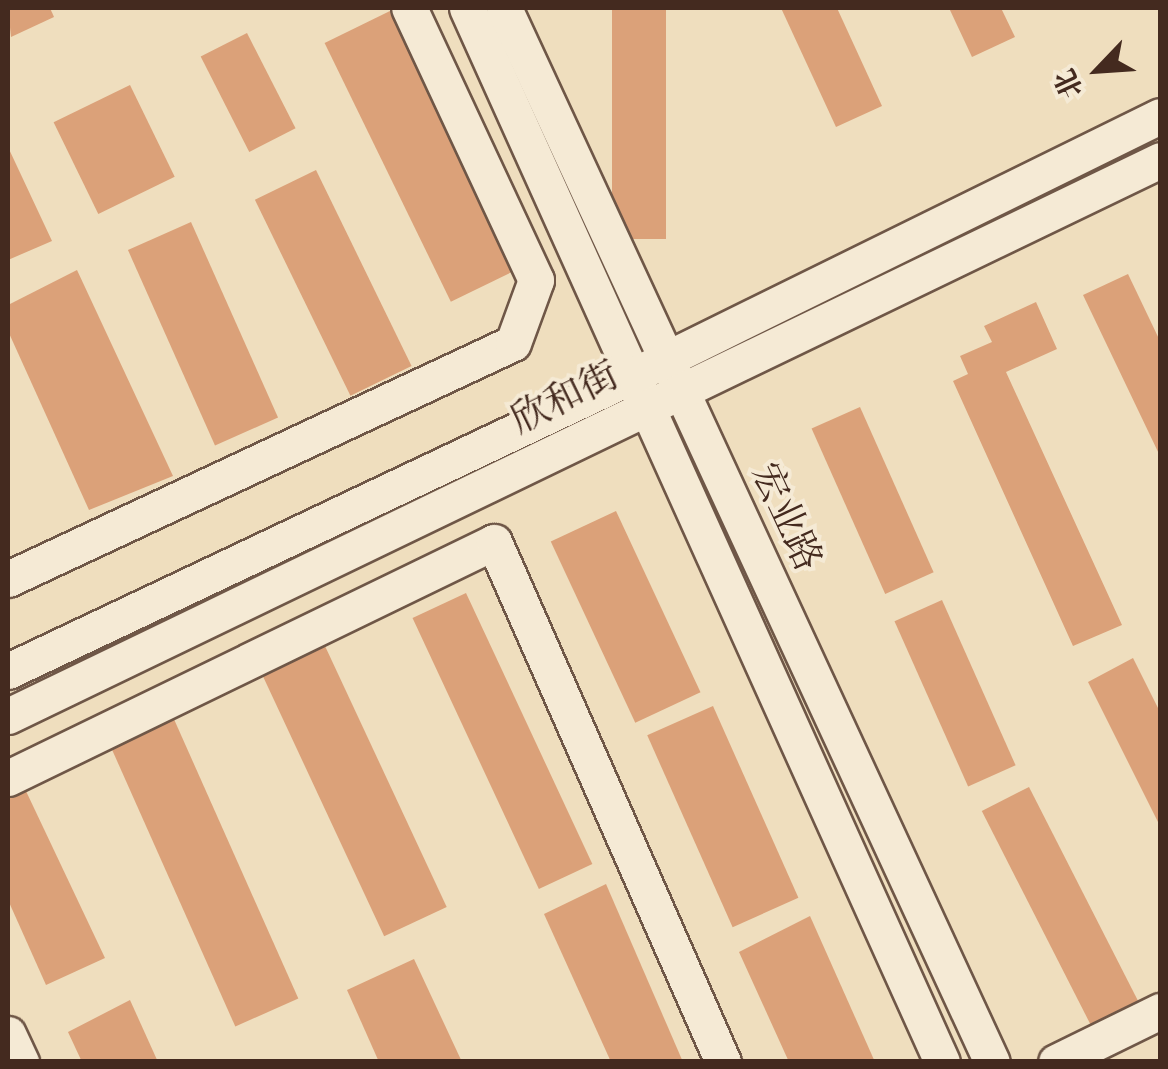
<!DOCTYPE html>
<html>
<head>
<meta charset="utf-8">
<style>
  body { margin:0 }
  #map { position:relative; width:1168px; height:1069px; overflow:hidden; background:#efdebe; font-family:"Old Standard TT","Noto Serif SC",serif }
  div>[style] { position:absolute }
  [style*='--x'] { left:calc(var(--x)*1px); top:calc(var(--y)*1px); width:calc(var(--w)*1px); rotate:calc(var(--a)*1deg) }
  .building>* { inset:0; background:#dba179; transform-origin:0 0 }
  .roads { filter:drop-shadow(2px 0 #6f5747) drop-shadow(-2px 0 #6f5747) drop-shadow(0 2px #6f5747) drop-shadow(0 -2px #6f5747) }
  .minor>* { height:35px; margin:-17.5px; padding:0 17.5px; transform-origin:17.5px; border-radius:17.5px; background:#f5ead5 }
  span { translate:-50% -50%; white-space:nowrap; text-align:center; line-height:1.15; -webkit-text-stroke:8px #f5ead5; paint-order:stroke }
  .street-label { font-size:38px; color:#442a1f }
  .frame { position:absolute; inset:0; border:10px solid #442a1f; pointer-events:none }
  .north { position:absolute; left:1048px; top:20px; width:100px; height:100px; -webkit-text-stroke:8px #f5ead5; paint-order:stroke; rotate:245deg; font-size:28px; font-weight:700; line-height:40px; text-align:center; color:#442a1f }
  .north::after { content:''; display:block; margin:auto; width:35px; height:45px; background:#442a1f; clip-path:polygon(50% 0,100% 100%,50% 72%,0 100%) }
</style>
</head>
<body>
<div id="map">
  <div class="building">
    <div style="clip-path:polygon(8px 8px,50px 8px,54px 17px,11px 37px)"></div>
    <div style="left:612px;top:8px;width:54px;height:231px"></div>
    <div style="clip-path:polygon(781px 8px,837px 8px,882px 106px,836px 127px)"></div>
    <div style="clip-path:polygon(949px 8px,1001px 8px,1015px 37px,972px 57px)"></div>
    <div style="left:392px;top:10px;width:288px;height:75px;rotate:64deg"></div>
    <div style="left:247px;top:33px;width:107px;height:52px;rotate:63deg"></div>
    <div style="left:130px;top:85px;width:102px;height:85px;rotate:64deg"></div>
    <div style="clip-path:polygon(8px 147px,52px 241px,8px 260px)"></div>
    <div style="left:316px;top:170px;width:218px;height:68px;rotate:64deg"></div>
    <div style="left:191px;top:222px;width:214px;height:69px;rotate:66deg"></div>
    <div style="clip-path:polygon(77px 270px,173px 476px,89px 510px,8px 331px,8px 305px)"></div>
    <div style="clip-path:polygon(1128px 274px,1160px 341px,1160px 456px,1083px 295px)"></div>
    <div style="clip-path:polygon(1036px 302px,1057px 349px,1006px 372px,1122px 625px,1073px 646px,953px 381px,968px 374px,960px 356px,992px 342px,984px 326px)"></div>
    <div style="left:860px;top:407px;width:181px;height:53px;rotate:66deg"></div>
    <div style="left:616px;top:511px;width:200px;height:72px;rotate:65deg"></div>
    <div style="left:466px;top:593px;width:299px;height:59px;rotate:65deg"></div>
    <div style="left:942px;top:600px;width:181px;height:52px;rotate:66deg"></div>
    <div style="left:325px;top:646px;width:288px;height:69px;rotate:65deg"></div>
    <div style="clip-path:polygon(1133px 658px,1160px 712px,1160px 826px,1088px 682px)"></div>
    <div style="left:713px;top:706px;width:210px;height:72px;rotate:66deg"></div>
    <div style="left:169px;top:708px;width:318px;height:69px;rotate:66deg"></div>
    <div style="left:1029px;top:787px;width:242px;height:53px;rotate:63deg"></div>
    <div style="clip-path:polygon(25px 789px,105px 958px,46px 985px,8px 900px,8px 798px)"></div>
    <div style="clip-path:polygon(606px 884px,683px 1062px,611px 1062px,544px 914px)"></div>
    <div style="clip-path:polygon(810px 916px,875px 1062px,789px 1062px,739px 952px)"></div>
    <div style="clip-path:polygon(414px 959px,462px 1062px,379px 1062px,347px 990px)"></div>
    <div style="clip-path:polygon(130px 1000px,158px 1062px,82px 1062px,68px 1032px)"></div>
  </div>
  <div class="roads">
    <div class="minor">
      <div style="--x:467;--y:8;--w:1156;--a:65.74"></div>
      <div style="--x:504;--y:8;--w:1161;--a:65.16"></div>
      <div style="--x:8;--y:579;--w:557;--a:-25.05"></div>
      <div style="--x:513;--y:343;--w:67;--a:-69.9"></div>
      <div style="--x:536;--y:280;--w:300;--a:-115"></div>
      <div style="--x:8;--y:671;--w:692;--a:-25.31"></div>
      <div style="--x:634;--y:375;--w:586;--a:-26.22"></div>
      <div style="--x:8;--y:716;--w:1279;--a:-25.76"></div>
      <div style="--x:8;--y:778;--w:540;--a:-25.9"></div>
      <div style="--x:494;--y:542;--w:568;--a:66.23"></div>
      <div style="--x:8;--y:1034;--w:31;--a:65"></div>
      <div style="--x:1056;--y:1062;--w:116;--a:-26.1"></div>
    </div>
  </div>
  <div class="street-label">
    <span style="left:566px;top:400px;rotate:-26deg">欣和街</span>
    <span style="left:784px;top:518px;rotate:65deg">宏业路</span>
  </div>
  <div class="frame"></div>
  <div class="north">北</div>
</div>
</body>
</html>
